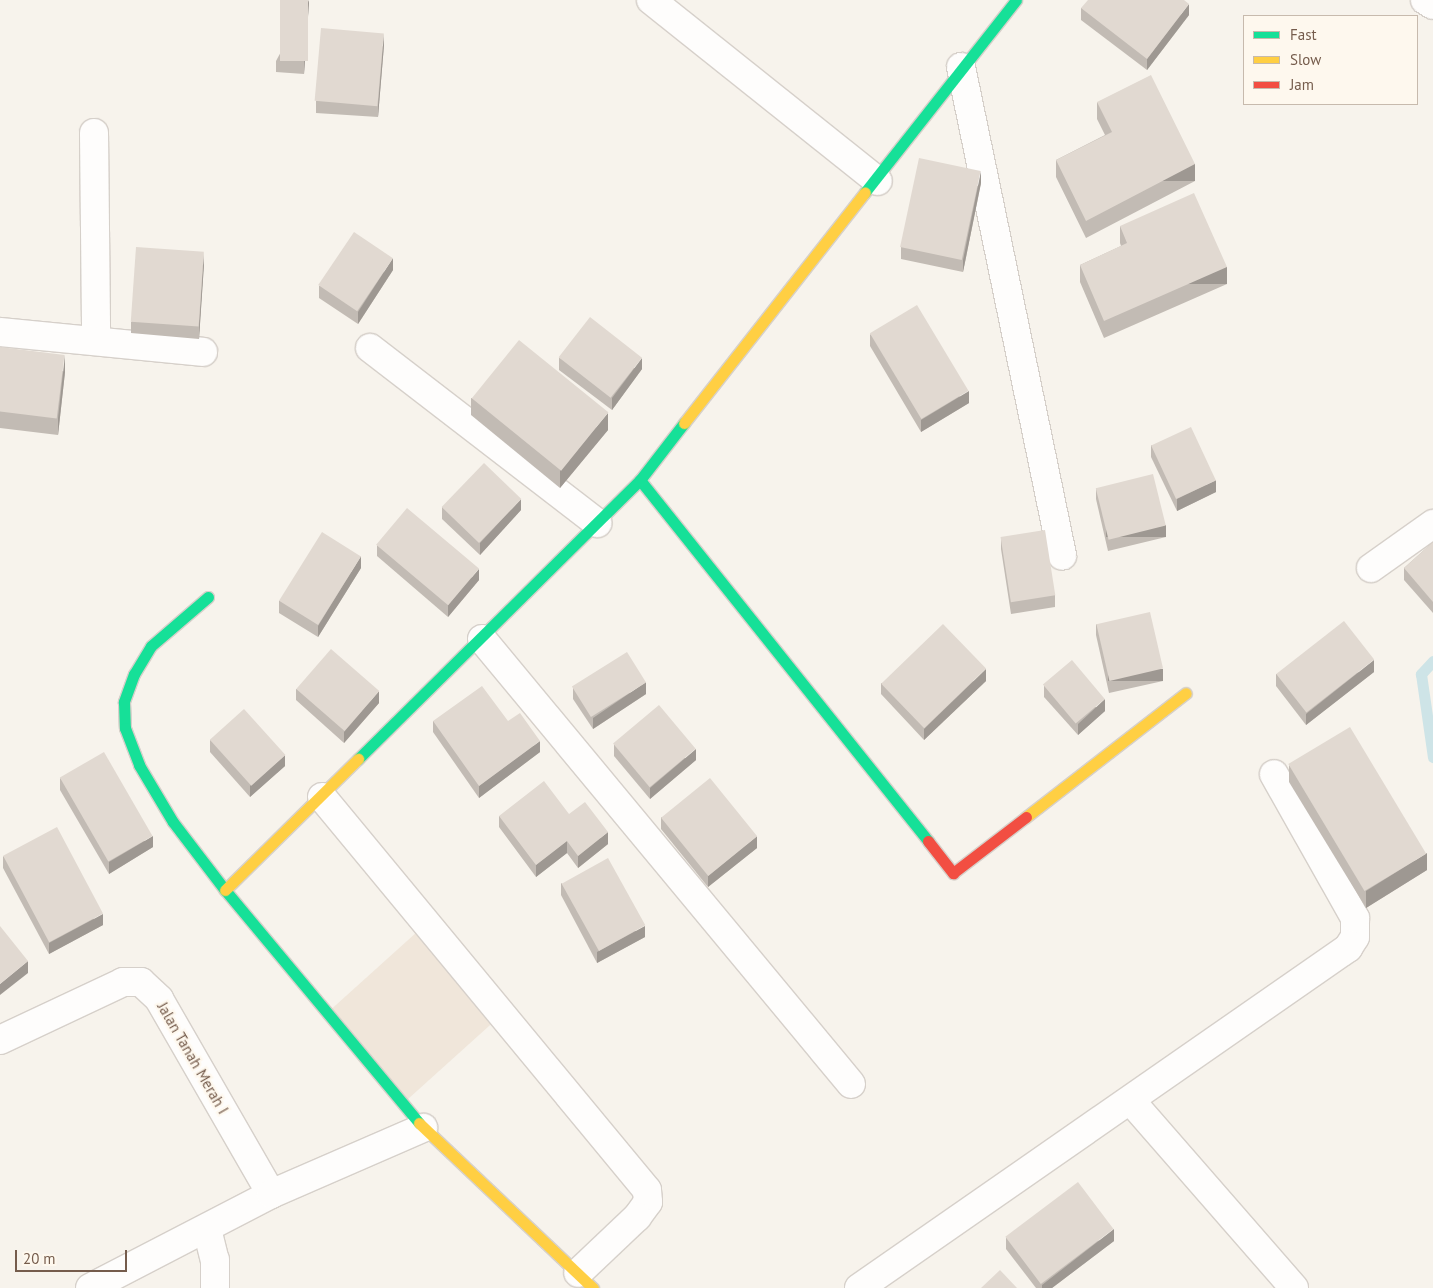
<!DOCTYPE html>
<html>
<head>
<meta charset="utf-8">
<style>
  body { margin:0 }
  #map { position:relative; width:1433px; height:1288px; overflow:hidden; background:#f7f3ec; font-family:"PT Sans",sans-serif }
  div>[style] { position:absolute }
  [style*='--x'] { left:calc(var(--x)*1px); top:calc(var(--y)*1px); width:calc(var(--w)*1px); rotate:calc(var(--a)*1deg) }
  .residential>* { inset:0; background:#f0e6da; transform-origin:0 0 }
  .stream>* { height:11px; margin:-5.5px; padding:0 5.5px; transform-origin:5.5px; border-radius:5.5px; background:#cee4e7 }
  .roads { filter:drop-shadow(1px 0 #d6d0ca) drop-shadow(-1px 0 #d6d0ca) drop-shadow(0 1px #d6d0ca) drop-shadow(0 -1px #d6d0ca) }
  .street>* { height:28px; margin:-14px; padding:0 14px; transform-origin:14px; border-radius:14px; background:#fefdfc }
  .fast>* { height:11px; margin:-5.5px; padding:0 5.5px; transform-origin:5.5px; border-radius:5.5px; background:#16e098 }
  .slow>* { height:11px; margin:-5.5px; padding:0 5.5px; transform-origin:5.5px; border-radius:5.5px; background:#ffcf43 }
  .jam>* { height:11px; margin:-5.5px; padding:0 5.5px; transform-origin:5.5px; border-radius:5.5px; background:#f24e42 }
  .wall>* { inset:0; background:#c2bbb4 }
  .shaded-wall>* { inset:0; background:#9e9892; transform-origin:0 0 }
  .building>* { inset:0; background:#e1d9d1; transform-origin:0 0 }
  span { translate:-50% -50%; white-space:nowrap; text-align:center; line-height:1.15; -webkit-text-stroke:4.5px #fef8ee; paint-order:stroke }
  .street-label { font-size:15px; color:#755c4c }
  .legend { position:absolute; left:1243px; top:15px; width:175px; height:90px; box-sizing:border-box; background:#fef8ee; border:1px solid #c7baad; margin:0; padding:6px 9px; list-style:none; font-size:15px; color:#755c4c }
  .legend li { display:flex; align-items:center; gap:10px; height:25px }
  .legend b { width:25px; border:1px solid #c7baad }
  .scale { position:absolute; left:15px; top:1250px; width:112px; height:22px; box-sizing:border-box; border:2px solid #755c4c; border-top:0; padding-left:6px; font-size:15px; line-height:18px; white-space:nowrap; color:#755c4c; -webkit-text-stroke:4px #fef8ee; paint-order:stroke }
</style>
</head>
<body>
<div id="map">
  <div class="residential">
    <div style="left:417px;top:932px;width:118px;height:121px;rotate:48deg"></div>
  </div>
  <div class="stream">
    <div style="--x:1433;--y:661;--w:18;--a:133"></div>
    <div style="--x:1421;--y:674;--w:84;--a:81.8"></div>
  </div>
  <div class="roads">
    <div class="street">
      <div style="--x:651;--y:0;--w:290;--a:38.6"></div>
      <div style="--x:1425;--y:0;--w:9;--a:32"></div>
      <div style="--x:961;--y:67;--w:499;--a:78.3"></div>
      <div style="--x:94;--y:133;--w:207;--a:89.4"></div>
      <div style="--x:0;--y:332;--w:204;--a:5.6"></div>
      <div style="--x:370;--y:348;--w:287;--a:37.6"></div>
      <div style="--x:1371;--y:568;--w:76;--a:-35.4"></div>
      <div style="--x:482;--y:639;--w:578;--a:50.33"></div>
      <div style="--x:322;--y:797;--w:510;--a:50.41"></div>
      <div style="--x:647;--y:1190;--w:12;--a:85"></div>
      <div style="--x:648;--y:1202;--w:19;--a:126"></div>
      <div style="--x:637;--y:1217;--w:81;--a:136.5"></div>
      <div style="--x:0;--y:1040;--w:136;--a:-25.2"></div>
      <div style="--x:123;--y:982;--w:18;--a:0"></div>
      <div style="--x:141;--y:982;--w:25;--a:43"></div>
      <div style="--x:159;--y:999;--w:225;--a:60.1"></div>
      <div style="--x:1131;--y:1101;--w:248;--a:48.9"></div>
      <div style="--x:207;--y:1229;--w:32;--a:76"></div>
      <div style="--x:215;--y:1260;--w:28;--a:90"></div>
      <div style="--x:90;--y:1288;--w:204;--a:-27.4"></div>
      <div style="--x:271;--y:1194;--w:166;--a:-23.5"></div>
      <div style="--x:859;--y:1288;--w:596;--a:-34.81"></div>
      <div style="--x:1348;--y:948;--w:13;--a:-58"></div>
      <div style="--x:1355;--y:937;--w:19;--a:-90"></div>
      <div style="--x:1355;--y:918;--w:165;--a:-119.4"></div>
    </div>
    <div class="fast">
      <div style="--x:865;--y:192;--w:244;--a:-51.8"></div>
      <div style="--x:640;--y:480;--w:462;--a:51.4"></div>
      <div style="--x:208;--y:597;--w:75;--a:139.3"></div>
      <div style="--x:151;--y:646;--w:33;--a:121"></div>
      <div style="--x:134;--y:674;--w:30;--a:110"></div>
      <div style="--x:124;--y:702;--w:26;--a:88"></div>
      <div style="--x:125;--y:728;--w:40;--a:69"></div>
      <div style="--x:139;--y:765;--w:66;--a:59.2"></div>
      <div style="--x:173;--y:822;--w:86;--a:52.6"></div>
      <div style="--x:225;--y:890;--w:303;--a:50.2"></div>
      <div style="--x:358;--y:759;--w:397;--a:-44.7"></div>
      <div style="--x:640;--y:480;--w:72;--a:-52.3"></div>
    </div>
    <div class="slow">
      <div style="--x:684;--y:423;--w:293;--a:-51.9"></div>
      <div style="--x:1026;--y:817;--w:202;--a:-37.8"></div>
      <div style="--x:225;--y:890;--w:187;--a:-44.6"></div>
      <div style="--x:419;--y:1123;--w:240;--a:43.5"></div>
    </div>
    <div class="jam">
      <div style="--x:928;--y:841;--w:41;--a:52"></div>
      <div style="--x:953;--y:873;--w:92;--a:-37.5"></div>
    </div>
  </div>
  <div class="wall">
    <div style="clip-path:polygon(309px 0,304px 74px,276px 72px,276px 61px)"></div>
    <div style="clip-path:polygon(1081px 8px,1189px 15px,1147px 70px,1081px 20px)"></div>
    <div style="clip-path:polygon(384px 45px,378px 117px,316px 113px,316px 101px)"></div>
    <div style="clip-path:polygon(1097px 102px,1195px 181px,1086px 238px,1056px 177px,1056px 160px,1105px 135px,1097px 119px)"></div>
    <div style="clip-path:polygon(981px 183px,963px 272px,901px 259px,901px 247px)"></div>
    <div style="clip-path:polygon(1120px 226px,1227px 284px,1104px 338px,1080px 282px,1080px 265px,1121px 246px,1120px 243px)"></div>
    <div style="clip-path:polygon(204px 264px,199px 339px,131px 333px,131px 322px)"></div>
    <div style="clip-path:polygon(393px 270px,358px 324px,319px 298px,319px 286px)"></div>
    <div style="clip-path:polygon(870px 334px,969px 403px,921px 432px,870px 346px)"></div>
    <div style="clip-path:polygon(0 347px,65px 372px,58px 435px,0 428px)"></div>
    <div style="clip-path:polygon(559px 358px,642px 369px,612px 410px,559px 370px)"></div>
    <div style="clip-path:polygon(471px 398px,608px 430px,560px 488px,471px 415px)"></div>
    <div style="clip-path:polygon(1151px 445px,1216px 492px,1177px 511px,1151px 457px)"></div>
    <div style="clip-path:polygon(1096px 488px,1166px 537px,1108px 551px,1096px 499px)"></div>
    <div style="clip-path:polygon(442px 507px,521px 510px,480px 555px,442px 519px)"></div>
    <div style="clip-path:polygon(1001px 537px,1055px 595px,1055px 607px,1011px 614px,1001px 549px)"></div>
    <div style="clip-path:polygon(1433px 542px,1433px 613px,1404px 580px,1404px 568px)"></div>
    <div style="clip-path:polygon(377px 545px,479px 580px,448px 617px,377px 556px)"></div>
    <div style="clip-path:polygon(361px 568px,318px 637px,279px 613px,279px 601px)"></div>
    <div style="clip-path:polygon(1096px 624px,1163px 681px,1109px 693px,1096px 635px)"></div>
    <div style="clip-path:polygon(1374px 672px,1306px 725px,1276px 686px,1276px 674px)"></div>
    <div style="clip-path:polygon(986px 681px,924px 740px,881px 694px,881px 683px)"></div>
    <div style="clip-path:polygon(1044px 685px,1105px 711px,1078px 735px,1044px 697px)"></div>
    <div style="clip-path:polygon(573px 688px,646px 694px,593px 729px,573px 699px)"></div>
    <div style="clip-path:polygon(296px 689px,379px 703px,344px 743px,296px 700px)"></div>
    <div style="clip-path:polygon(433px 721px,508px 721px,540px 752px,479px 798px,433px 732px)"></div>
    <div style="clip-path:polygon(210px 740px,285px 766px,250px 797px,210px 752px)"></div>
    <div style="clip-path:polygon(614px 744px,696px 760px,650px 799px,614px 756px)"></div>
    <div style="clip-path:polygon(1289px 765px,1427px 870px,1366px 908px,1289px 782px)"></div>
    <div style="clip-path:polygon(60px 778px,153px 847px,109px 874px,60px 790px)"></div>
    <div style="clip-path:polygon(569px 814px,608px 844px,578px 868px,567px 853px,536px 877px,499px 827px,499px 816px)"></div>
    <div style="clip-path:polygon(661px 817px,757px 848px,708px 887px,661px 829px)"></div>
    <div style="clip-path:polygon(3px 856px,103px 925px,49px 954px,3px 868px)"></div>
    <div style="clip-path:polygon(561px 883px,645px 937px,597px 963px,561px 895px)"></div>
    <div style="clip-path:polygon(1006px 1237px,1114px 1241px,1052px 1288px,1036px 1288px,1006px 1249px)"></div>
  </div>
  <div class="shaded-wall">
    <div style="clip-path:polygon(308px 0,309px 3px,304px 74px,304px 63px)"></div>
    <div style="clip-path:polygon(1189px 4px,1189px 15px,1147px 70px,1147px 59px)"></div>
    <div style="clip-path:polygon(384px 33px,384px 45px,378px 117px,378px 106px)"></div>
    <div style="left:1195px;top:164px;width:17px;height:123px;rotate:90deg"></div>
    <div style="clip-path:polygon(981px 171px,981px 183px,963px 272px,963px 260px)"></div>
    <div style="clip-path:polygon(204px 252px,204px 264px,199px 339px,199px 327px)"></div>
    <div style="clip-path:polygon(393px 258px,393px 270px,358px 324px,358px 312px)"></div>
    <div style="left:1227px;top:267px;width:17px;height:134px;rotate:90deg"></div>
    <div style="clip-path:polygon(65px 355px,65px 372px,58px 435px,58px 418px)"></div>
    <div style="clip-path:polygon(642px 358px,642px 369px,612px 410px,612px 398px)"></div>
    <div style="clip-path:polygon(969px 391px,969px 403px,921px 432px,921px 420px)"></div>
    <div style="clip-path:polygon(608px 413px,608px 430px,560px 488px,560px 471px)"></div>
    <div style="clip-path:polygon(1216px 480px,1216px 492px,1177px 511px,1177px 499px)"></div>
    <div style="clip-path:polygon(521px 499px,521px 510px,480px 555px,480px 543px)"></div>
    <div style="left:1166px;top:525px;width:12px;height:60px;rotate:90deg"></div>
    <div style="clip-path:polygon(361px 556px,361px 568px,318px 637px,318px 626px)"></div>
    <div style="clip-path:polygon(479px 569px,479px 580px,448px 617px,448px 605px)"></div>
    <div style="clip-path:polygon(1374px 660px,1374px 672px,1306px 725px,1306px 714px)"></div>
    <div style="clip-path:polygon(986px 669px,986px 681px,924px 740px,924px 729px)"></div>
    <div style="left:1163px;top:669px;width:12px;height:55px;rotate:90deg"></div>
    <div style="clip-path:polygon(646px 682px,646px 694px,593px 729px,593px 718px)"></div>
    <div style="clip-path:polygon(379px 691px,379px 703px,344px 743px,344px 732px)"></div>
    <div style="clip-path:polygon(1105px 699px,1105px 711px,1078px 735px,1078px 724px)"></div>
    <div style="clip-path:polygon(540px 741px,540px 752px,479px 798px,479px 786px)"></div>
    <div style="clip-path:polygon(696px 749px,696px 760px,650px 799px,650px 788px)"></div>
    <div style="clip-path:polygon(285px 755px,285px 766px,250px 797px,250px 786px)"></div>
    <div style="clip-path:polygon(608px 832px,608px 844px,578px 868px,578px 856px)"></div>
    <div style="clip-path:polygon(153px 836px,153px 847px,109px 874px,109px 862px)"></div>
    <div style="clip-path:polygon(757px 836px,757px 848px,708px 887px,708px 876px)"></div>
    <div style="clip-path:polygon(567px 841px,567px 853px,536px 877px,536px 865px)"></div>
    <div style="clip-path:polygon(1427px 853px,1427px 870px,1366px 908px,1366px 891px)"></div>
    <div style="clip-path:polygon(103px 914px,103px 925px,49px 954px,49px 943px)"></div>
    <div style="clip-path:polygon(645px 926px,645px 937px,597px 963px,597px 952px)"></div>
    <div style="clip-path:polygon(28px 961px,28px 973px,0 995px,0 984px)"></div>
    <div style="clip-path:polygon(1114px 1229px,1114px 1241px,1052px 1288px,1042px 1288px,1042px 1285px)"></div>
  </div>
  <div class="building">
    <div style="left:280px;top:0;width:28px;height:61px"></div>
    <div style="clip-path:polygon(1088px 0,1184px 0,1189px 4px,1147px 59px,1081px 8px)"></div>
    <div style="left:321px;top:28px;width:63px;height:73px;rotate:5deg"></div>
    <div style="clip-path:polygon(1151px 75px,1195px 164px,1086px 221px,1056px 160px,1112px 132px,1097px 102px)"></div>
    <div style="left:919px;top:158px;width:63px;height:91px;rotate:12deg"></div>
    <div style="clip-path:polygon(1194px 193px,1227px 267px,1104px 321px,1080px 265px,1127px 243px,1120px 226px)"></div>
    <div style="left:354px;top:232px;width:47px;height:64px;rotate:34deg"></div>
    <div style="left:136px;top:247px;width:68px;height:75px;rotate:4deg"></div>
    <div style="left:917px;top:305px;width:100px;height:55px;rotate:59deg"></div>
    <div style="left:590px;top:317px;width:66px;height:51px;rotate:38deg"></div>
    <div style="left:519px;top:340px;width:115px;height:75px;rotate:39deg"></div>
    <div style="left:0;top:347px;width:65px;height:64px;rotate:7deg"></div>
    <div style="left:1191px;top:427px;width:59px;height:44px;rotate:65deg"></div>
    <div style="left:484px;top:463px;width:52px;height:61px;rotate:44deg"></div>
    <div style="left:1153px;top:474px;width:53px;height:59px;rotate:76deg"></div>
    <div style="left:407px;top:508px;width:94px;height:48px;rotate:40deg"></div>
    <div style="left:1045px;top:530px;width:66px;height:45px;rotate:81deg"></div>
    <div style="left:322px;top:532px;width:46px;height:81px;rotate:32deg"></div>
    <div style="clip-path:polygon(1433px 542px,1433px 602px,1404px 568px)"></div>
    <div style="left:1150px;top:612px;width:58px;height:55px;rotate:77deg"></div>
    <div style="left:1344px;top:621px;width:49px;height:86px;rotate:52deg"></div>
    <div style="left:943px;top:624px;width:62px;height:86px;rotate:46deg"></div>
    <div style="left:331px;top:649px;width:64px;height:53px;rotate:41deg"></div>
    <div style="left:627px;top:652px;width:36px;height:65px;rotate:58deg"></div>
    <div style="left:1072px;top:660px;width:51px;height:38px;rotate:50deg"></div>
    <div style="clip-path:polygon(482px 686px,508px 721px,520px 713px,540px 741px,479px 786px,433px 721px)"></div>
    <div style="left:659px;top:705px;width:57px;height:60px;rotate:50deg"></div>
    <div style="left:244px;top:709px;width:62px;height:46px;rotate:48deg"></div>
    <div style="left:1350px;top:727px;width:148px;height:72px;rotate:59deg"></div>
    <div style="left:104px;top:752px;width:97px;height:51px;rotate:60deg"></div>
    <div style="left:710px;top:778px;width:75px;height:63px;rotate:51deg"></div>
    <div style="clip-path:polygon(544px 781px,569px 814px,585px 802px,608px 832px,578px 856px,567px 841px,536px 865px,499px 816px)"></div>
    <div style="left:57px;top:827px;width:98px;height:61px;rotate:62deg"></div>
    <div style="left:608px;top:858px;width:77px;height:53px;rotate:61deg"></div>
    <div style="clip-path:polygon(0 926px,28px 961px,0 984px)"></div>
    <div style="left:1078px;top:1182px;width:59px;height:91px;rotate:53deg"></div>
    <div style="clip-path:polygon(1000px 1270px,1017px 1288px,981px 1288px)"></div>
  </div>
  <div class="street-label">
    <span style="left:193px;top:1058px;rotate:60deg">Jalan Tanah Merah I</span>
  </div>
  <ul class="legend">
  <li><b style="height:6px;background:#16e098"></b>Fast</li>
  <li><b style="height:6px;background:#ffcf43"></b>Slow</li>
  <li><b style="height:6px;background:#f24e42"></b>Jam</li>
  </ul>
  <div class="scale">20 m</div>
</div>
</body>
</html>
